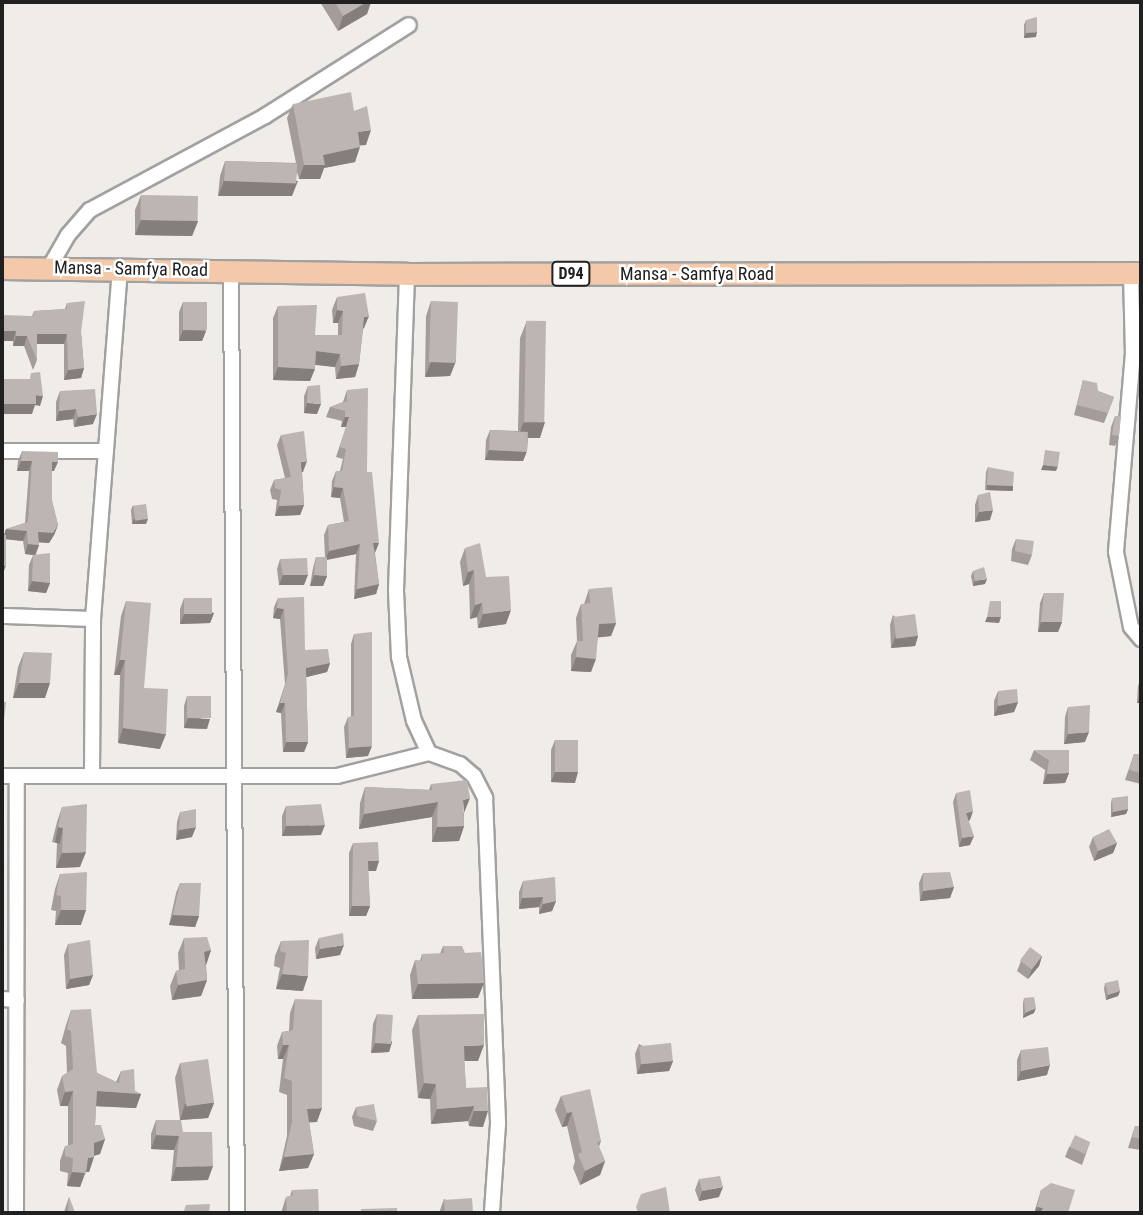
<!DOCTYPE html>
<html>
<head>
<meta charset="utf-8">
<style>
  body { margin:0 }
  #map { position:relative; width:1143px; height:1215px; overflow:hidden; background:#f0ece8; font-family:"Roboto Condensed",sans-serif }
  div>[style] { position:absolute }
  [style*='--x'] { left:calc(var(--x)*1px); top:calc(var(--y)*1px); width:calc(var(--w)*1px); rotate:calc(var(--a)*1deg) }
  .roads { filter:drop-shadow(2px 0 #a1a1a1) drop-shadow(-2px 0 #a1a1a1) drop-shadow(0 2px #a1a1a1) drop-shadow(0 -2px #a1a1a1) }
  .street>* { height:14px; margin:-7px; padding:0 7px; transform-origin:7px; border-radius:7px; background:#fff }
  .primary>* { height:21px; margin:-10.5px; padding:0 10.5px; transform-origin:10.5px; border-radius:10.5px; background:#f4c9a9 }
  .wall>* { inset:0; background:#a39c98 }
  .shaded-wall>* { inset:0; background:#847f7c; transform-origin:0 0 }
  .building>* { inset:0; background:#bdb5b1; transform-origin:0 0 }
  span { translate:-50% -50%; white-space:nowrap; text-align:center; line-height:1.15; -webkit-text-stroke:5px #fff; paint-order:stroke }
  .shield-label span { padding:2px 5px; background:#fff; border:2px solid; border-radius:5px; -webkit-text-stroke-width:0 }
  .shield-label { font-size:16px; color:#202020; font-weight:700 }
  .street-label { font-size:18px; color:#202020 }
  .frame { position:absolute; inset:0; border:4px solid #202020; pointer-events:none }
</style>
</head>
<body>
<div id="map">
  <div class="roads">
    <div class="street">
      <div style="--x:49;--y:268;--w:38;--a:-60"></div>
      <div style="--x:68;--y:235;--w:33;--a:-49"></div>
      <div style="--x:90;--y:210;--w:199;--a:-28.2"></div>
      <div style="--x:265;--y:116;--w:170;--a:-32.3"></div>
      <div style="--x:231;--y:270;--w:943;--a:89.64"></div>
      <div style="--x:1131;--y:273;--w:80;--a:88.6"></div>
      <div style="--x:1133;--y:353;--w:200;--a:94.9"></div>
      <div style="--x:1116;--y:552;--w:76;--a:78.7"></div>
      <div style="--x:1131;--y:627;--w:16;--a:50"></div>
      <div style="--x:2;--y:451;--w:104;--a:0"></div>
      <div style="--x:2;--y:616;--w:91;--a:1.9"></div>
      <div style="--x:429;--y:753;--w:33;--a:20"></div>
      <div style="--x:460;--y:764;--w:18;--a:41"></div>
      <div style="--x:474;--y:776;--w:25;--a:63"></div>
      <div style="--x:485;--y:798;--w:326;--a:87.7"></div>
      <div style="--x:498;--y:1124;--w:89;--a:93.9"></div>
      <div style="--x:92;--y:773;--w:154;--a:-89.6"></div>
      <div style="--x:93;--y:619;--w:351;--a:-85.6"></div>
      <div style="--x:2;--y:776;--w:15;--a:0"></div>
      <div style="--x:2;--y:999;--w:15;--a:4"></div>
      <div style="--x:16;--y:1213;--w:437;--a:-89.9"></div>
      <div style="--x:17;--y:776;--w:320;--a:0"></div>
      <div style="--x:337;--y:776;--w:95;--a:-14"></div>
      <div style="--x:429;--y:753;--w:35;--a:-115"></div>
      <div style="--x:414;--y:721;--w:66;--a:-103.2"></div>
      <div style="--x:399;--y:657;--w:67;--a:-92.6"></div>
      <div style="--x:396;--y:590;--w:316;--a:-88"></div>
    </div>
    <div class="primary">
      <div style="--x:2;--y:268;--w:405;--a:0.8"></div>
      <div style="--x:407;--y:274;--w:734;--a:-0.08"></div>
    </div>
  </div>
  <div class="wall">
    <div style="clip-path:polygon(320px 2px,371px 2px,367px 14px,338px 31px)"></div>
    <div style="clip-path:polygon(1026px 20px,1036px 37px,1024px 38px,1024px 25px)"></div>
    <div style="clip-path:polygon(293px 104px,354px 111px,366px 145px,360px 145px,355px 162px,324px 168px,320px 179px,299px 179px,297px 172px,292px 196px,218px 196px,220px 176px,225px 161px,296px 163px,287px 118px)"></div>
    <div style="clip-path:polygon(141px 195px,198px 221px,192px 236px,135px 235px,135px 210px)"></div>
    <div style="clip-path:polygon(337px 297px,364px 328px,363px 329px,359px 364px,355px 377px,336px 379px,335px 367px,315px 365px,310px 381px,273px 380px,273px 318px,278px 306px,315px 335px,338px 335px,338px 323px,333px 323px,332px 310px)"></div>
    <div style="clip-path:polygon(431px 301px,456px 361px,450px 376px,425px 377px,426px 316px)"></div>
    <div style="clip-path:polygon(183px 302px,206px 331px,202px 341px,179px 341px,179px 312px)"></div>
    <div style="clip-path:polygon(67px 303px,81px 332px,84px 368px,81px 378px,64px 380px,64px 344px,37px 344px,37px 360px,33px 370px,24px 346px,13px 346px,13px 341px,2px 341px,32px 316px,34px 311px,65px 309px)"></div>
    <div style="clip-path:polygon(526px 323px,540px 438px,528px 438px,527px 451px,523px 461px,485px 460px,486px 440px,490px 430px,518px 431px,520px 338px)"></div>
    <div style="clip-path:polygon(1083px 380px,1098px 391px,1114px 397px,1104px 423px,1074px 415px)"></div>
    <div style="clip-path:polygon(308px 386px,317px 414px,304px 413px,304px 396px)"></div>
    <div style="clip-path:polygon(347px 390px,367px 472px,375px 553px,379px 584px,376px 594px,354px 599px,356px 554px,327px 560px,327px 576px,323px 586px,310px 586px,313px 568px,316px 557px,325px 557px,324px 535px,328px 525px,344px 522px,340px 498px,331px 497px,332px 481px,336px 471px,340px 471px,343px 459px,336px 457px,346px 427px,341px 427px,342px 421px,326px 417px,330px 407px,343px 402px)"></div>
    <div style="clip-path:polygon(60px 391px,93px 424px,74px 427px,73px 419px,56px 421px,56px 402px)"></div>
    <div style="clip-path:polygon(1115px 416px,1119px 436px,1115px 446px,1109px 445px,1111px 427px)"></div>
    <div style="clip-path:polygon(281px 435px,303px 472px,302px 472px,304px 505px,300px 515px,275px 516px,277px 500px,272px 499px,270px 490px,274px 480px,285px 478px,277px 445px)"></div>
    <div style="clip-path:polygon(22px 451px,54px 471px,52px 471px,52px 501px,58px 525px,54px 535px,49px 543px,39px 542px,39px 545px,36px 554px,50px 583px,46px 593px,28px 591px,29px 565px,33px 555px,25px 554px,23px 541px,6px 539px,6px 565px,2px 576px,2px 535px,4px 535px,6px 529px,25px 523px,29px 471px,17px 471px,18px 461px)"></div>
    <div style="clip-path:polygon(988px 467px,1013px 486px,1012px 491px,985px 490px,986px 472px)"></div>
    <div style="clip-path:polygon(978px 495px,990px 520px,975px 522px,975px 505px)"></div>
    <div style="clip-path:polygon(133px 505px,146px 524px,132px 524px,131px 510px)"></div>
    <div style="clip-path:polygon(1016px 539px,1032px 555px,1028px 565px,1011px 561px,1012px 549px)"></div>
    <div style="clip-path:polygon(465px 548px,486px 577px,506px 624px,478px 628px,477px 617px,470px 619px,469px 584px,463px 586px,460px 562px)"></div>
    <div style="clip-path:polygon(280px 559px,304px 585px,279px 585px,277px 569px)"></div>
    <div style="clip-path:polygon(973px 571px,985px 584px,973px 586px,971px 576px)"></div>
    <div style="clip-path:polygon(589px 589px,616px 623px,611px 636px,598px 637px,591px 672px,571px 671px,571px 655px,577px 641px,576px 618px,581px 604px,584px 604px)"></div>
    <div style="clip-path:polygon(1044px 593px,1062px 622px,1058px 632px,1038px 632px,1040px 603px)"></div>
    <div style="clip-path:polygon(184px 598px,214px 613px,210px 623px,180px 624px,180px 609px)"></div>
    <div style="clip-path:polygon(278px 598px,305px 650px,330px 663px,327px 672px,306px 677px,308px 742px,304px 752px,283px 752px,281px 713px,276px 712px,285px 684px,280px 619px,273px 618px,274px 607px)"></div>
    <div style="clip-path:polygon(126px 601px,144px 688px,160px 749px,118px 743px,120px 675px,114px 675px,121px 616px)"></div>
    <div style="clip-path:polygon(893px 615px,918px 636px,915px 646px,891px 648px,890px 625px)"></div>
    <div style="clip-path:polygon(354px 634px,368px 756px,346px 758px,344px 727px,348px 717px,351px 717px,351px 644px)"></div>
    <div style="clip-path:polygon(24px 652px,45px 698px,13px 698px,18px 667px)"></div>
    <div style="clip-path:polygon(1141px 677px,1141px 703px,1137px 703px,1138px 686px)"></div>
    <div style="clip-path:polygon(998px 691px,1018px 702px,1014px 712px,994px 716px,994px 701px)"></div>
    <div style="clip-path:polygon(187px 696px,207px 729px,184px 728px,184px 706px)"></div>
    <div style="clip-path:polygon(1068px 707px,1085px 742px,1064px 744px,1065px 717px)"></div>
    <div style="clip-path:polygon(555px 740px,575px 783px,551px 782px,551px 750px)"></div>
    <div style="clip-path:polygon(1034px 750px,1069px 773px,1065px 783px,1043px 784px,1045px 770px,1030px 760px)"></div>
    <div style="clip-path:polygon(1134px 754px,1141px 755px,1141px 784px,1125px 780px)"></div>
    <div style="clip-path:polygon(431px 784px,464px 813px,464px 826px,459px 841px,432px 842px,432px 817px,359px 829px,360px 803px,365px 787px,429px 790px)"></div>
    <div style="clip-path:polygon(956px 793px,970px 820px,969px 821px,970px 845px,959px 847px,953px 802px)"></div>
    <div style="clip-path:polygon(1112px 798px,1128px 809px,1126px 814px,1111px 817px,1111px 803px)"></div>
    <div style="clip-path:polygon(286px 806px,321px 835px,282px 836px,282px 816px)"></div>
    <div style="clip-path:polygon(62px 807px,80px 867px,56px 868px,57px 843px,52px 842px,57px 822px)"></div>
    <div style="clip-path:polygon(180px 812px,192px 837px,176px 840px,177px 822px)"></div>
    <div style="clip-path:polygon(1093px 837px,1117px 843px,1113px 853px,1094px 861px,1089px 847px)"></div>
    <div style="clip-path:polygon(353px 843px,376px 871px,368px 871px,370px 906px,366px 916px,349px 916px,349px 853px)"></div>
    <div style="clip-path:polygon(923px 873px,954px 887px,950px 898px,920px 901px,919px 883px)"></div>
    <div style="clip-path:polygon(60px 874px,81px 925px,55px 925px,56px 911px,51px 910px,55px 889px)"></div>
    <div style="clip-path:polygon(523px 881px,556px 901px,552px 911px,539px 914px,539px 907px,519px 909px,519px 892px)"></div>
    <div style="clip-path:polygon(180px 883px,199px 916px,195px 927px,169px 925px,176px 893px)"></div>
    <div style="clip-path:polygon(184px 938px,211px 950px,206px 965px,207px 980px,201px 996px,172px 1000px,170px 986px,176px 971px,179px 970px,178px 953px)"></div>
    <div style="clip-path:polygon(319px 938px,340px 955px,316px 959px,315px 948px)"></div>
    <div style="clip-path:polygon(281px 941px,303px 991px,276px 989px,280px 968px,274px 966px,275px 956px)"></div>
    <div style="clip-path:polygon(68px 944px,93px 975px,89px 985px,66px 989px,64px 955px)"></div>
    <div style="clip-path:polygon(443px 946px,465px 953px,478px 998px,412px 999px,410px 975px,415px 960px,420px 961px,422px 954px,440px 954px)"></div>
    <div style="clip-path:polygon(1042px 956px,1039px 966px,1028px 979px,1017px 971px,1021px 961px)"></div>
    <div style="clip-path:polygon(1105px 983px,1120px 991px,1118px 996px,1106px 1000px,1104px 989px)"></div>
    <div style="clip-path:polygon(1024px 998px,1034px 1013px,1023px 1018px,1023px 1003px)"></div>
    <div style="clip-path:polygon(295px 999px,317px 1122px,309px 1122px,314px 1154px,308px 1168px,279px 1171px,287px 1136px,287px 1095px,279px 1092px,283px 1059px,278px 1059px,277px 1046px,282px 1032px,289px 1031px,290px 1013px)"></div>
    <div style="clip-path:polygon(71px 1010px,97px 1073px,116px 1082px,121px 1071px,135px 1091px,141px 1094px,136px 1108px,96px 1106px,95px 1125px,105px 1139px,100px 1154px,94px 1156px,89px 1172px,86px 1172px,80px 1187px,67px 1186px,68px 1173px,60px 1171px,60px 1161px,65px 1146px,68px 1146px,68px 1106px,60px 1106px,57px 1090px,62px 1076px,67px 1073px,66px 1046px,61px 1043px,66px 1025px)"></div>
    <div style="clip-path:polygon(377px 1014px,392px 1042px,389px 1052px,371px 1053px,373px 1024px)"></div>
    <div style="clip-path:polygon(418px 1015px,478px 1061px,464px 1061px,466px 1088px,483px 1127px,469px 1126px,468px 1121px,431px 1124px,430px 1099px,418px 1098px,412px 1030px)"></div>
    <div style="clip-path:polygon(639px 1044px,673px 1061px,669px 1071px,637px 1074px,635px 1054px)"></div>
    <div style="clip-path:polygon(1021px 1050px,1047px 1075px,1017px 1081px,1017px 1060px)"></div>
    <div style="clip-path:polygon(180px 1063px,214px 1103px,208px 1118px,180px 1120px,175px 1078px)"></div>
    <div style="clip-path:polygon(561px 1096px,601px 1141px,599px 1147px,605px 1161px,600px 1175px,580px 1185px,573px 1168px,575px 1161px,567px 1126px,562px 1127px,555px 1110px)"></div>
    <div style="clip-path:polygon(356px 1107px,377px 1121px,373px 1131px,354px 1126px,352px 1117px)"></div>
    <div style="clip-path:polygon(156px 1120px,183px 1132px,208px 1180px,171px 1181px,174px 1150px,151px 1149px,151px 1134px)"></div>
    <div style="clip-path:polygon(1135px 1126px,1141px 1126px,1141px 1150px,1128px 1148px)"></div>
    <div style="clip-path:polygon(1090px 1142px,1082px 1165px,1065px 1157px,1069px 1147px)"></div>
    <div style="clip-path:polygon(699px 1179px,719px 1197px,699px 1201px,695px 1190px)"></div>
    <div style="clip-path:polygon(292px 1190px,319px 1213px,281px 1213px,286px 1197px,290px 1196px)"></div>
    <div style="clip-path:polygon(1041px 1190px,1068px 1213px,1034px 1213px)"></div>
    <div style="clip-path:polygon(69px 1197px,75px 1213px,64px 1213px,64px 1212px)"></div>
    <div style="clip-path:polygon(444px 1199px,473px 1213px,439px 1213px)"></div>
  </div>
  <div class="shaded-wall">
    <div style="clip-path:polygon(367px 2px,371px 2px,367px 14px,338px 31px,343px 16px)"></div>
    <div style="clip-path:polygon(1037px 32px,1036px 37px,1024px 38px,1026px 33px)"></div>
    <div style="clip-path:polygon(371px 130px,366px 145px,353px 146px,358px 132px)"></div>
    <div style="clip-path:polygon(360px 147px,355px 162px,324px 168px,320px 179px,299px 179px,304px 165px,323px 155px)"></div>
    <div style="clip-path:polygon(224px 181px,298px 181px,292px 196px,218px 196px)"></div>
    <div style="clip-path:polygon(141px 220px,198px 221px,192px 236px,135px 235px)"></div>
    <div style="clip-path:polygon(337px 310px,343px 311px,338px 323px,333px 323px)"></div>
    <div style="clip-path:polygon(369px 316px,364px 328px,360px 330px,364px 317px)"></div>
    <div style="clip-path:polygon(183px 330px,206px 331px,202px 341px,179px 341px)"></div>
    <div style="clip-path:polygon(2px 331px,16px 331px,13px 341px,2px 341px)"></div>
    <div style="clip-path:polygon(37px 334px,67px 334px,64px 344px,34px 344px)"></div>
    <div style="clip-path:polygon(16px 336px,27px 336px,24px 346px,13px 346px)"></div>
    <div style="clip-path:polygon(316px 351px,340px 354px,335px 367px,311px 364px)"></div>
    <div style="clip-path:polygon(456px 361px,450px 376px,425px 377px,431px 362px)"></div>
    <div style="clip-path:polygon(359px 364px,355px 377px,336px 379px,341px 366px)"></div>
    <div style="clip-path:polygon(278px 367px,315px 369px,310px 381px,273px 380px)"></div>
    <div style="clip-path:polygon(84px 368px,81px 378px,64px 380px,68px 370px)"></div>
    <div style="clip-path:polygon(36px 395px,43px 396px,40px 406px,35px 405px,32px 414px,2px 414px,2px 404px)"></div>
    <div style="clip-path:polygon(307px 403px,321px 404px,317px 414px,304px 413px)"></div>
    <div style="clip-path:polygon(76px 409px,73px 419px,56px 421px,59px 411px)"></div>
    <div style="clip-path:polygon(97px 414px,93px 424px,74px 427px,78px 417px)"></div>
    <div style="clip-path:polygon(345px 417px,349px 417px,346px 427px,341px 427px)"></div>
    <div style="clip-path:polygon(545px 422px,540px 438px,518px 438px,523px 423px)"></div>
    <div style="clip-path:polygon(489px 450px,527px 451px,523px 461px,485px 460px)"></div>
    <div style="clip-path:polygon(21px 461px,32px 461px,29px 471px,17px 471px)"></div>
    <div style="clip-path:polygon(307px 461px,303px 472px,297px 473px,301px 462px)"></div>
    <div style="clip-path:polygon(52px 462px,58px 462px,54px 471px,49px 471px)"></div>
    <div style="clip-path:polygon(1043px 465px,1058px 466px,1056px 471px,1041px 470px)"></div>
    <div style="left:987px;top:485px;width:26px;height:5px;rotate:2deg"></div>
    <div style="clip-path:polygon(334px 487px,343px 488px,340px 498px,331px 497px)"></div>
    <div style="clip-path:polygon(304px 505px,300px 515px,275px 516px,279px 506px)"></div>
    <div style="clip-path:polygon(993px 510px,990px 520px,975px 522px,979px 512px)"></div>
    <div style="clip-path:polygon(134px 519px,148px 519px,146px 524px,132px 524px)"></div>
    <div style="clip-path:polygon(58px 525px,54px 535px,49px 543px,34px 542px,38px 532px)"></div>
    <div style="clip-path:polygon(6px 529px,27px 531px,23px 541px,3px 539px)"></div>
    <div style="clip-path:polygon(373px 543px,379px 543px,375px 553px)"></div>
    <div style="clip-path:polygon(28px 544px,39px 545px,35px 555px,25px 554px)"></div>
    <div style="clip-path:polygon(360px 544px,356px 554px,325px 560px,329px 551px)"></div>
    <div style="clip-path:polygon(6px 565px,2px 576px,2px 566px)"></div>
    <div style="clip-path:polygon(474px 570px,469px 584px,463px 586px,468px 572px)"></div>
    <div style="clip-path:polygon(283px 575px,308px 575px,304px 585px,279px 585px)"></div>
    <div style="clip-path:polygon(314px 575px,327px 576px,323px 586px,310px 586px)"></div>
    <div style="clip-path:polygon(987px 579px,985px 584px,973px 586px,975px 581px)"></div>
    <div style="clip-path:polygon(32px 581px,50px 583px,46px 593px,28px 591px)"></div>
    <div style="clip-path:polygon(379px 584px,376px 594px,354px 599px,357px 589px)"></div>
    <div style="clip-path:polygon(482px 603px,477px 617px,470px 619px,475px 605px)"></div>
    <div style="clip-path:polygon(277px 608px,284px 609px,280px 619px,273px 618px)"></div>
    <div style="clip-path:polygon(511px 610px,506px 624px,478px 628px,483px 614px)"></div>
    <div style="clip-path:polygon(214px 613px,210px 623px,180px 624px,184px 614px)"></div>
    <div style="clip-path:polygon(987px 617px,1001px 617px,999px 623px,985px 622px)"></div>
    <div style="clip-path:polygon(1041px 622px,1062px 622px,1058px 632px,1038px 632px)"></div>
    <div style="clip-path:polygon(616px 623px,611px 636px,594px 638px,599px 624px)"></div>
    <div style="clip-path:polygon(918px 636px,915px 646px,891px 648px,895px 638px)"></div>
    <div style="clip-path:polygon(576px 657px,596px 659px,591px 672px,571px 671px)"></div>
    <div style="clip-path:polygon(120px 660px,125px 660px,120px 675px,114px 675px)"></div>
    <div style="clip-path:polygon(330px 663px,327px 672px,303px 678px,306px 668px)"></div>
    <div style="clip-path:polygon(19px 683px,50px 683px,45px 698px,13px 698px)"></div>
    <div style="clip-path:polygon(1141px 693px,1141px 703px,1137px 703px)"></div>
    <div style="clip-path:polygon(1018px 702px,1014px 712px,994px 716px,998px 706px)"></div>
    <div style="clip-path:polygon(280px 703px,285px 703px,281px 713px,276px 712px)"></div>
    <div style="clip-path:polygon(188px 718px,210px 719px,207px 729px,184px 728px)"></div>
    <div style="clip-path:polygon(123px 728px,166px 734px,160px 749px,118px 743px)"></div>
    <div style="clip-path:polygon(1089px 732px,1085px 742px,1064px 744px,1068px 734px)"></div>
    <div style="clip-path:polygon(286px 742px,308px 742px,304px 752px,283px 752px)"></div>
    <div style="clip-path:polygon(372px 746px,368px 756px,346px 758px,349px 748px)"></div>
    <div style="clip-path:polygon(555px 772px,578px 772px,575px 783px,551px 782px)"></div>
    <div style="clip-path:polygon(1069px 773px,1065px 783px,1043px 784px,1047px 774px)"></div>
    <div style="clip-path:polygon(470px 798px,464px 813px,463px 800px)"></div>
    <div style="clip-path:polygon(438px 802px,432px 817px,359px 829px,364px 814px)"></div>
    <div style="clip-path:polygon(1128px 809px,1126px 814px,1111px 817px,1113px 812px)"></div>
    <div style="clip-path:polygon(973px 811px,970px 820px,963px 822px,966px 813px)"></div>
    <div style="clip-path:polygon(325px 825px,321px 835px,282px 836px,286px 826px)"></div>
    <div style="clip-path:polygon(464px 826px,459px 841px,432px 842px,437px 827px)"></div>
    <div style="left:58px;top:827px;width:5px;height:16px;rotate:11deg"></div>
    <div style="clip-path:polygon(196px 827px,192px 837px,176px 840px,179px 830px)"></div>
    <div style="clip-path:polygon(974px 836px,970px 845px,959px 847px,962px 838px)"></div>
    <div style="clip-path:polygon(1117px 843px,1113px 853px,1094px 861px,1098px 851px)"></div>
    <div style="clip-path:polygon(86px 852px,80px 867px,56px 868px,62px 853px)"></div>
    <div style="clip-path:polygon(368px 861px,379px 861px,376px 871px,364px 871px)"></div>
    <div style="clip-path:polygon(954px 887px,950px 898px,920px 901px,923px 891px)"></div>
    <div style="clip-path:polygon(543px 897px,539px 907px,519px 909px,522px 898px)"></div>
    <div style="clip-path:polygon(556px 901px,552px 911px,539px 914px,543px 904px)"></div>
    <div style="clip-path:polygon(352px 906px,370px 906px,366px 916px,349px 916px)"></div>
    <div style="clip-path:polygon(61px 910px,86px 910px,81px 925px,55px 925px)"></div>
    <div style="clip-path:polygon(173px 915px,199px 916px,195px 927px,169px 925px)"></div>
    <div style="clip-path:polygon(344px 945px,340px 955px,316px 959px,320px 949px)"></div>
    <div style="clip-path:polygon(211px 950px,206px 965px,204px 952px)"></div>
    <div style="clip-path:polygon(1042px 956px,1039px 966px,1028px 979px,1032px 969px)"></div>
    <div style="clip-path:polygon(282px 974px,308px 976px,303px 991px,276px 989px)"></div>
    <div style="clip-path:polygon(93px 975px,89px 985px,66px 989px,70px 979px)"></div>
    <div style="clip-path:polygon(207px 980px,201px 996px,172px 1000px,178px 985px)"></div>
    <div style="clip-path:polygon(484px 983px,478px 998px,412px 999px,418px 984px)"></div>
    <div style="clip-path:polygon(1120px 991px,1118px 996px,1106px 1000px,1108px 995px)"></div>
    <div style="clip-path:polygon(1036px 1008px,1034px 1013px,1023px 1018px,1025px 1013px)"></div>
    <div style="clip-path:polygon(392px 1042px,389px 1052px,371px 1053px,375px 1043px)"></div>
    <div style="clip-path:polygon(283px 1045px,289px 1045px,283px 1059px,278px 1059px)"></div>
    <div style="clip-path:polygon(484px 1045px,478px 1061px,458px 1061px,464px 1046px)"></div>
    <div style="clip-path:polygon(673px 1061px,669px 1071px,637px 1074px,641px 1064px)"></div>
    <div style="clip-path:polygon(1050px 1065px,1047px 1075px,1017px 1081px,1021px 1071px)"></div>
    <div style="clip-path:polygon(424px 1083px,436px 1084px,430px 1099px,418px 1098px)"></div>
    <div style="clip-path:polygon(73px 1091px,68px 1106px,60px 1106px,65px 1092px)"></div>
    <div style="clip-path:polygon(97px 1091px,141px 1094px,136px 1108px,91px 1106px)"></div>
    <div style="clip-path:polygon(214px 1103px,208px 1118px,180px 1120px,185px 1104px)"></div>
    <div style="clip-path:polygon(474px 1106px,468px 1121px,431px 1124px,437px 1109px)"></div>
    <div style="clip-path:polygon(322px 1108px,317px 1122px,302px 1123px,307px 1109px)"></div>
    <div style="clip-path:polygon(474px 1111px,488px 1111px,483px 1127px,469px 1126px)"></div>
    <div style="clip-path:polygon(572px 1112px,567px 1126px,562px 1127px,567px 1113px)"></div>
    <div style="clip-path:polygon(156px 1135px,179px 1136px,174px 1150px,151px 1149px)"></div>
    <div style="clip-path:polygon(105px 1139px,100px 1154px,89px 1157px,94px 1143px)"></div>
    <div style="clip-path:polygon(314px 1154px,308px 1168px,279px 1171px,284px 1157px)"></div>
    <div style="clip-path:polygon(94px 1157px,89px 1172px,85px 1172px,80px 1187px,67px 1186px,72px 1172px,88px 1158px)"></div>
    <div style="clip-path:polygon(605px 1161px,600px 1175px,580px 1185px,585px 1171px)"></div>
    <div style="clip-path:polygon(213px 1166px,208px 1180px,171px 1181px,176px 1167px)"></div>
    <div style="clip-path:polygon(723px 1187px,719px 1197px,699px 1201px,702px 1191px)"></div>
    <div style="clip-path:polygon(1037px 1207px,1043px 1208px,1040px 1213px,1035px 1213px)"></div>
  </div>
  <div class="building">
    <div style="clip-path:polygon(335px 2px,367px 2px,343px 16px)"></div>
    <div style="clip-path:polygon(1037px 17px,1037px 32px,1026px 33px,1026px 20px)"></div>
    <div style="clip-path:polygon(351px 92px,354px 111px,367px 106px,371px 130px,358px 132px,360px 147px,323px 155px,325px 165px,304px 165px,293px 104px)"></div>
    <div style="left:225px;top:161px;width:72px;height:20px;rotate:2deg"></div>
    <div style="left:141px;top:195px;width:57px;height:25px;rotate:1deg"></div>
    <div style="clip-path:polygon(365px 293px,369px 316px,364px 317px,359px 364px,341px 366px,340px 354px,316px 351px,315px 369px,278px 367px,278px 306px,317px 305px,315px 335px,342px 335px,343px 311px,337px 310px,337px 297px)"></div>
    <div style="clip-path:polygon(85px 301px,81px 332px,84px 368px,68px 370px,67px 334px,37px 334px,37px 360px,27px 336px,16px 336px,16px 331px,2px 331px,2px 315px,33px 316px,34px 311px,67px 309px,67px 303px)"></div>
    <div style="left:431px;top:301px;width:27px;height:61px;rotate:2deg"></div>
    <div style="left:183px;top:302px;width:24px;height:28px"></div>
    <div style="left:546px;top:321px;width:101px;height:20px;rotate:91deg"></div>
    <div style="clip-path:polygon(40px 372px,43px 396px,36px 395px,36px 404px,2px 404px,2px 379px,30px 379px,31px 373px)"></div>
    <div style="clip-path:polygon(1083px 380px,1097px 383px,1098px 391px,1114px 397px,1108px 413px,1077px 405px)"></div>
    <div style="clip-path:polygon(320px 385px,321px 404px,307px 403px,308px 386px)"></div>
    <div style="clip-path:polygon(368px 388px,367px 472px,372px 472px,379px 543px,373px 543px,379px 584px,357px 589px,360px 544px,329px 551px,328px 525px,349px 521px,343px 488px,334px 487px,336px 471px,342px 471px,346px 449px,340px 447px,349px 417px,345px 417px,345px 411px,330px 407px,347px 401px,347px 390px)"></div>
    <div style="clip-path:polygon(95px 389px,97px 414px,78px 417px,76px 409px,59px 411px,60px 391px)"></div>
    <div style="clip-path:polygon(1115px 416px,1121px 416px,1119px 436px,1112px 435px)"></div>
    <div style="left:490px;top:430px;width:38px;height:20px;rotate:3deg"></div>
    <div style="clip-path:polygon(304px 431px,307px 461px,301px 462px,304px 505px,279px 506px,281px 490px,275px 488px,274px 480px,291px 477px,281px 435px)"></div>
    <div style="left:1045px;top:450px;width:15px;height:15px;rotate:8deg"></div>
    <div style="clip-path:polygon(22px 451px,58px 452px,58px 462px,52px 462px,52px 501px,58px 525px,53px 533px,38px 532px,39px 545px,28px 544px,27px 531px,6px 529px,28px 522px,32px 461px,21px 461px)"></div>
    <div style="clip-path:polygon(988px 467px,1014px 472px,1013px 486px,987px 485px)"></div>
    <div style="clip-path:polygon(2px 472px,3px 472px,4px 492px,2px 492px)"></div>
    <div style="clip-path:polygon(990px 492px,993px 510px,979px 512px,978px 495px)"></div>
    <div style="left:146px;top:504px;width:15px;height:13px;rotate:82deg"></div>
    <div style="left:2px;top:535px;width:4px;height:31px"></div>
    <div style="clip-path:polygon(1016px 539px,1034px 541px,1032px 555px,1015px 551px)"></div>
    <div style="clip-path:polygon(480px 543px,486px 577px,509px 576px,511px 610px,483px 614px,482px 603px,475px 605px,474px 570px,468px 572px,465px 548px)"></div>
    <div style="clip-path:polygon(50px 553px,50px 583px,32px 581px,33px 555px)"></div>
    <div style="clip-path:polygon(316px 557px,327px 557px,327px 576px,314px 575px)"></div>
    <div style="clip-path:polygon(307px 558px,308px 575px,283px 575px,280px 559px)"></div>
    <div style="clip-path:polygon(984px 567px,987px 579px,975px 581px,973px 571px)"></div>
    <div style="clip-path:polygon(612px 587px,616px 623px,599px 624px,596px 659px,576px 657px,577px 641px,583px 641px,581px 604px,590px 603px,589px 589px)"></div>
    <div style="clip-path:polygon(1044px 593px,1064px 593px,1062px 622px,1041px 622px)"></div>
    <div style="clip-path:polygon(304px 597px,305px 650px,328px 649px,330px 663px,306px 668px,308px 742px,286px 742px,285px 703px,280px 703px,288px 674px,284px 609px,277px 608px,278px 598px)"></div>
    <div style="left:184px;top:598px;width:28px;height:16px"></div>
    <div style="clip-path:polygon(126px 601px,151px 603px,144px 688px,168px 689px,166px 734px,123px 728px,125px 660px,120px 660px)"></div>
    <div style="clip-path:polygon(990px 601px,1001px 601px,1001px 617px,987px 617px)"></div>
    <div style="left:915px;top:614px;width:22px;height:22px;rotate:82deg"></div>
    <div style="clip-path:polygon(372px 632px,372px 746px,349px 748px,348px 717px,354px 716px,354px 634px)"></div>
    <div style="clip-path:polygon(24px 652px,52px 653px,50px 683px,19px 683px)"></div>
    <div style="clip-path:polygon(1017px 689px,1018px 702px,998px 706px,998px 691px)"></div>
    <div style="left:187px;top:696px;width:24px;height:22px"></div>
    <div style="clip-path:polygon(2px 702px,6px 702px,3px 730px,2px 730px)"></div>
    <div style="clip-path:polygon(1090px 705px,1089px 732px,1068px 734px,1068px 707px)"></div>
    <div style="left:555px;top:740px;width:23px;height:32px"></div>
    <div style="clip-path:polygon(1034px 750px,1069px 750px,1069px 773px,1047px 774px,1049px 760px)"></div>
    <div style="clip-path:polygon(1134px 754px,1141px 755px,1141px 773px,1129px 770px)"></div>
    <div style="clip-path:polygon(467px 780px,470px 798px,463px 800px,464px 826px,437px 827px,438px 802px,364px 814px,365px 787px,432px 790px,431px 784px)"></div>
    <div style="clip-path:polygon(970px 790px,973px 811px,966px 813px,974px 836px,962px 838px,956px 793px)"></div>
    <div style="clip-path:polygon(1128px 796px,1128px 809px,1113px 812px,1112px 798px)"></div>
    <div style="clip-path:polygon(87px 804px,86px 852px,62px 853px,63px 828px,58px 827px,62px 807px)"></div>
    <div style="clip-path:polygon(321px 804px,325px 825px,286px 826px,286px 806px)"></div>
    <div style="clip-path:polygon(196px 809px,196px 827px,179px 830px,180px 812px)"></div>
    <div style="clip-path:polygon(1109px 829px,1117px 843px,1098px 851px,1093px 837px)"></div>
    <div style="clip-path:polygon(378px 842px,379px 861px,368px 861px,370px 906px,352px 906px,353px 843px)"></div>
    <div style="clip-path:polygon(87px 872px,86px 910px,61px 910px,61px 896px,56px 895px,60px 874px)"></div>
    <div style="clip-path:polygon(950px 872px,954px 887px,923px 891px,923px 873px)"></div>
    <div style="clip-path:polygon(555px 877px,556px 901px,543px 904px,543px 897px,522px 898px,523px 881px)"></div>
    <div style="clip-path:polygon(180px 883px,201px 883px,199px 916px,173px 915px)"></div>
    <div style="clip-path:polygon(343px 933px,344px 945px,320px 949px,319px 938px)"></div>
    <div style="clip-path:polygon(207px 937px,211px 950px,204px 952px,207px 980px,178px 985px,176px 971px,185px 969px,184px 938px)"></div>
    <div style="clip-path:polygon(90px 940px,93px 975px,70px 979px,68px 944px)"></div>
    <div style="clip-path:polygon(309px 940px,308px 976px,282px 974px,286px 953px,280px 951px,281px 941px)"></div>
    <div style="clip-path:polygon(443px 946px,462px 946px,465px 953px,481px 952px,484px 983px,418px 984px,415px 960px,422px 961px,422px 954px,444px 953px)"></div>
    <div style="left:1030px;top:947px;width:15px;height:17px;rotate:37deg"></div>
    <div style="clip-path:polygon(1118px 980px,1120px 991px,1108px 995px,1105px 983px)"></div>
    <div style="clip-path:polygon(1034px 997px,1036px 1008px,1025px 1013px,1024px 998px)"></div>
    <div style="clip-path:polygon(295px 999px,322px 1000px,322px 1108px,307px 1109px,314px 1154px,284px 1157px,292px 1122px,292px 1081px,284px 1078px,289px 1045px,283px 1045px,282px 1032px,293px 1030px)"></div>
    <div style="clip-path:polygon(91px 1009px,97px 1073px,119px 1083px,121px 1071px,134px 1069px,135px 1091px,141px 1094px,97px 1091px,95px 1125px,101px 1125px,105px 1139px,94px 1143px,94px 1157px,88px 1158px,86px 1173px,72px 1172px,73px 1158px,65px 1156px,65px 1146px,73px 1144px,73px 1091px,65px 1092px,62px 1076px,73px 1069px,71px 1031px,67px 1029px,71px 1010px)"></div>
    <div style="left:377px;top:1014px;width:16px;height:29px;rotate:4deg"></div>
    <div style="clip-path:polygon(484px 1014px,484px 1045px,464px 1046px,465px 1070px,466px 1088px,487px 1087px,488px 1111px,474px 1111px,474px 1106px,437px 1109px,436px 1084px,424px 1083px,418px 1015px)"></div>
    <div style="left:671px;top:1043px;width:18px;height:32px;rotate:84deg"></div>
    <div style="clip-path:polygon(1048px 1047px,1050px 1065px,1021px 1071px,1021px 1050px)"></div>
    <div style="left:208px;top:1059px;width:44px;height:28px;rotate:82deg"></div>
    <div style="clip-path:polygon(590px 1089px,601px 1141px,597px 1142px,605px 1161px,585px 1171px,578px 1154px,582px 1152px,572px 1112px,567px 1113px,561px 1096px)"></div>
    <div style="clip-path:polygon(374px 1104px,377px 1121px,357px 1116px,356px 1107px)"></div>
    <div style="clip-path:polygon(156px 1120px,181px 1120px,183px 1132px,212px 1132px,213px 1166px,176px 1167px,179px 1136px,156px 1135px)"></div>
    <div style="clip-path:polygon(1135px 1126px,1141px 1126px,1141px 1139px,1132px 1137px)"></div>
    <div style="left:1075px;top:1135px;width:17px;height:13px;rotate:25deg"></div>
    <div style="clip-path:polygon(720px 1176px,723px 1187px,702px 1191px,699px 1179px)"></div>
    <div style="clip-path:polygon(1051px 1183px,1075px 1190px,1068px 1213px,1041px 1213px,1043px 1208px,1037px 1207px,1041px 1190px)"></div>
    <div style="clip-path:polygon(666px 1187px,670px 1213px,638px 1213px,636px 1207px,641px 1194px)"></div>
    <div style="clip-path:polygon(318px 1189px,319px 1213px,287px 1213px,286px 1197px,293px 1195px,292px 1190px)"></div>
    <div style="clip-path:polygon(69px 1197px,75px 1213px,68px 1213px)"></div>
    <div style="left:472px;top:1198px;width:15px;height:28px;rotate:86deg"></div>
    <div style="clip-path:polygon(210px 1204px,209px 1213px,183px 1213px,186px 1205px)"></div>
    <div style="clip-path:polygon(397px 1208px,397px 1213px,361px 1213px,361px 1209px)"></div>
  </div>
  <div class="shield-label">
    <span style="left:571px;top:274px">D94</span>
  </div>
  <div class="street-label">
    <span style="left:131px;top:269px;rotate:1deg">Mansa - Samfya Road</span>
    <span style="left:697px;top:274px">Mansa - Samfya Road</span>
  </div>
  <div class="frame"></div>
</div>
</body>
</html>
